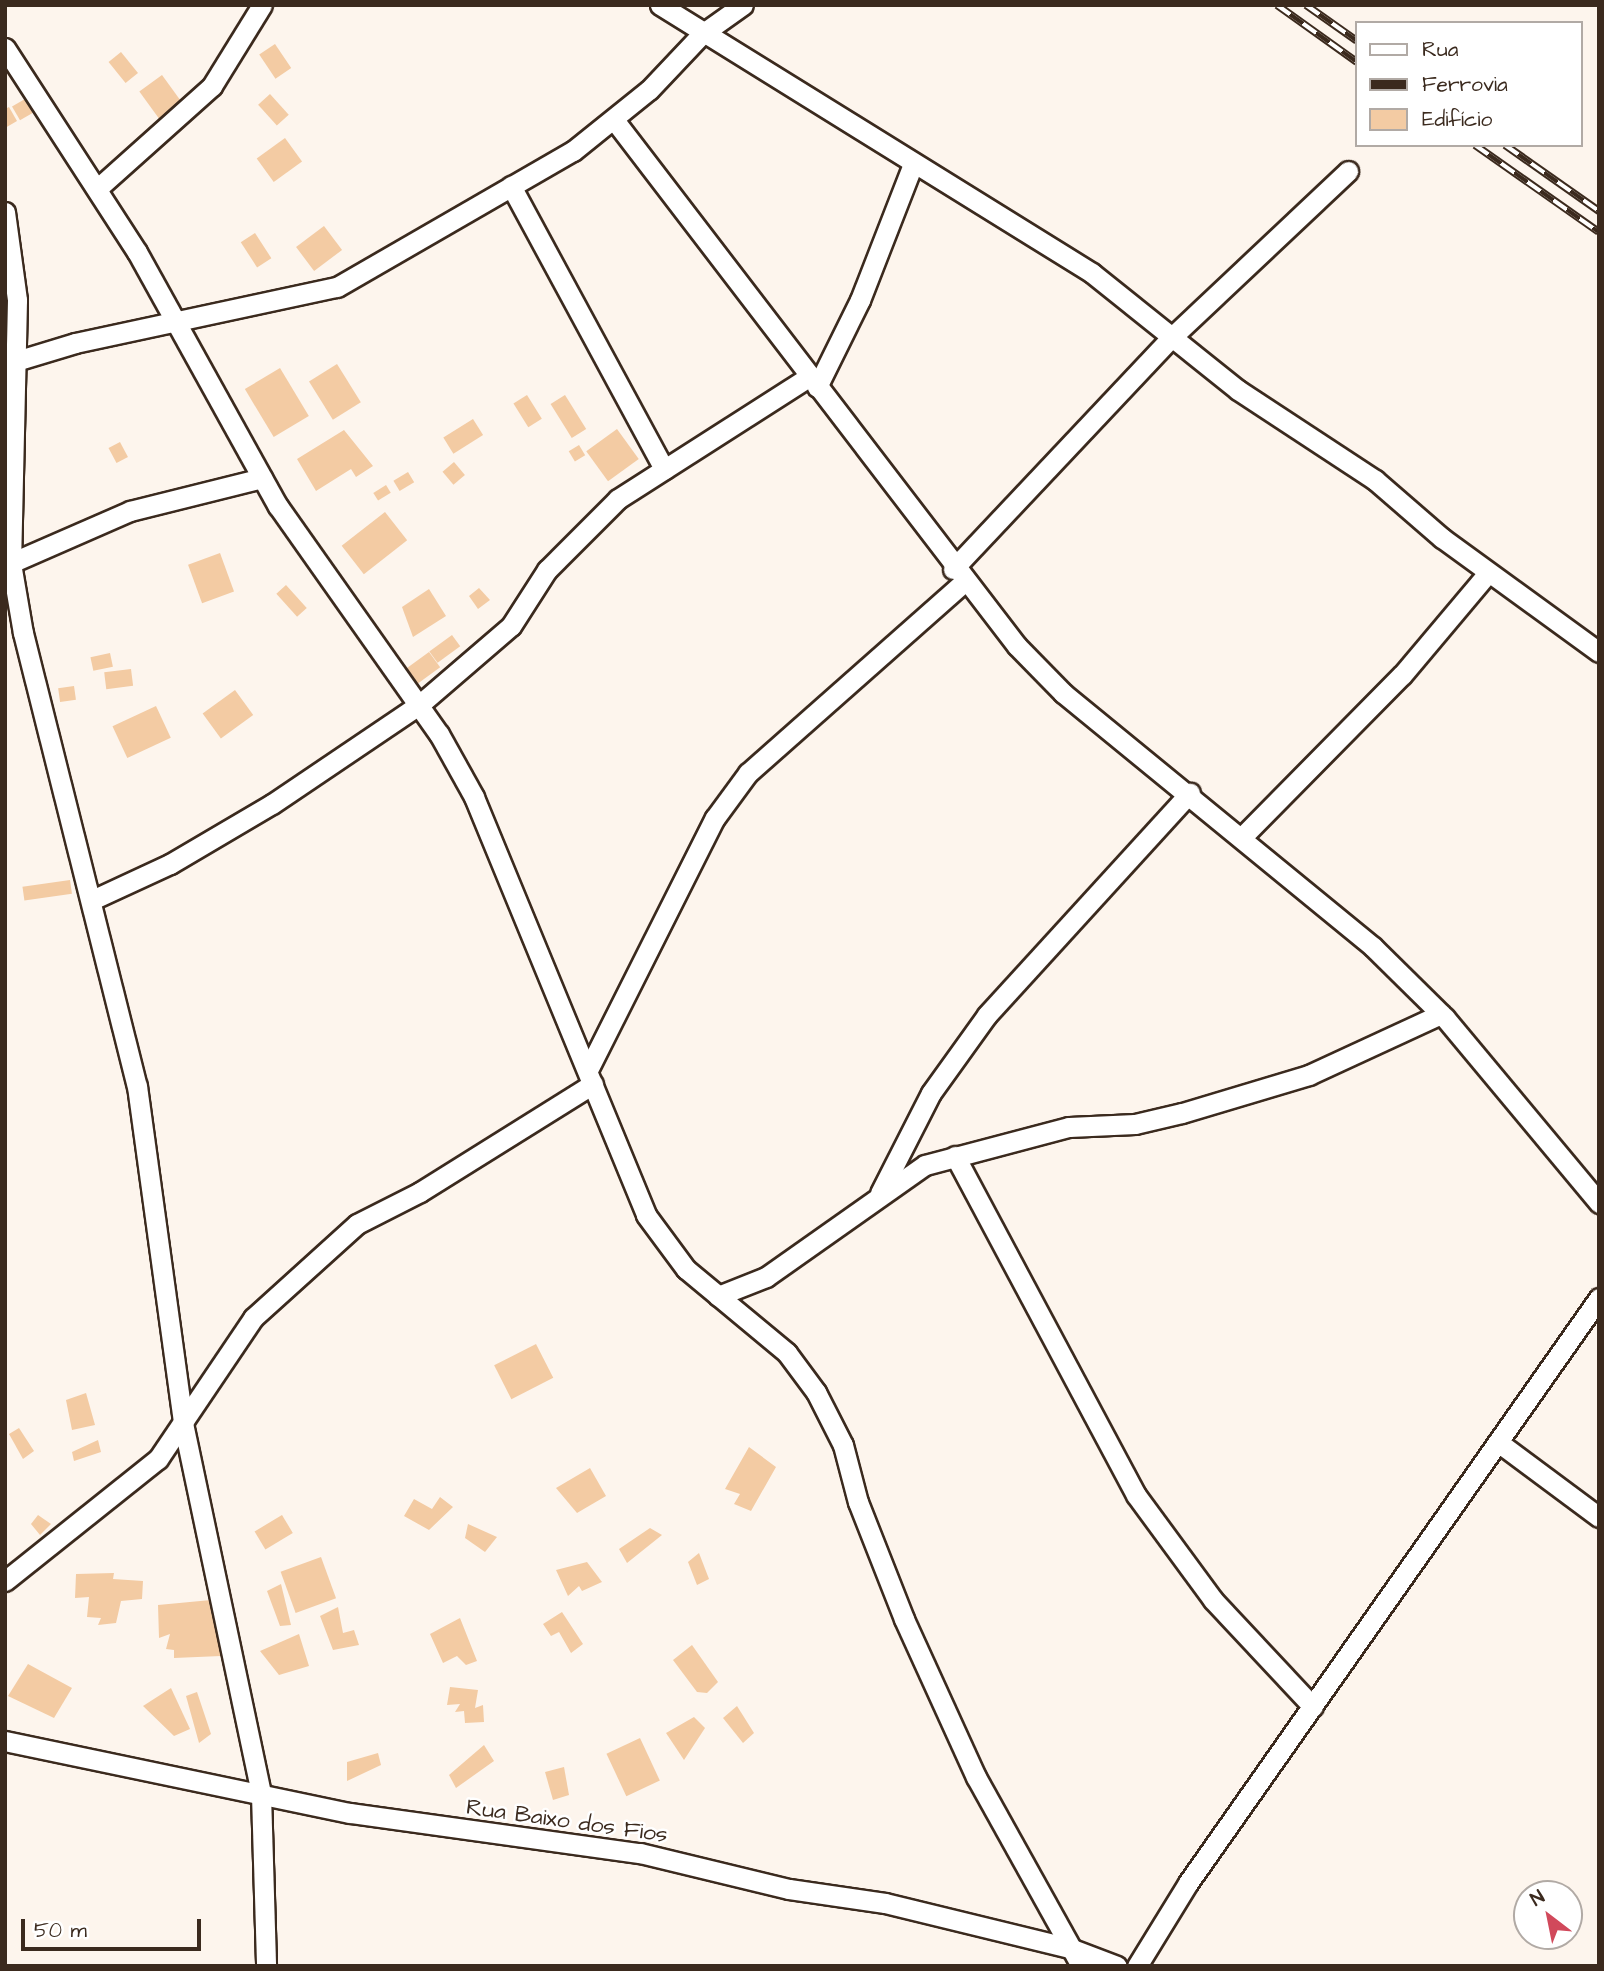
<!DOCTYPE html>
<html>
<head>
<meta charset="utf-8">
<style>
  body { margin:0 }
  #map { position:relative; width:1604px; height:1971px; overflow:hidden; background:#fdf5ed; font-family:"Architects Daughter",sans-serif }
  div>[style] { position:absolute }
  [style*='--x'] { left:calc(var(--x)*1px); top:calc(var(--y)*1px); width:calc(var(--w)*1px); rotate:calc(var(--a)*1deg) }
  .building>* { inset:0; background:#f3cba3; transform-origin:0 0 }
  .roads { filter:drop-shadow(2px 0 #3b2a1e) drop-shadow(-2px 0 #3b2a1e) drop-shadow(0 2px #3b2a1e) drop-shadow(0 -2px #3b2a1e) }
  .street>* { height:19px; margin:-9.5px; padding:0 9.5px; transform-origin:9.5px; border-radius:9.5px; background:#fff }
  .rail>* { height:8px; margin-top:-4px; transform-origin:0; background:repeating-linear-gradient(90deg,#fff 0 16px,#3b2a1e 0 32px); box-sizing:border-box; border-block:2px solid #3b2a1e }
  span { translate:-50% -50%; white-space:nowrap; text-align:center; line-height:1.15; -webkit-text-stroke:5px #fff; paint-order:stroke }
  .street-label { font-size:23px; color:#3b2a1e }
  .frame { position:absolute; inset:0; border:7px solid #3b2a1e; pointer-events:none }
  .legend { position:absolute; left:1355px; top:21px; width:228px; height:126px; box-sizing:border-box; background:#fff; border:2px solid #b1aaa5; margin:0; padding:9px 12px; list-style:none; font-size:21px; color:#3b2a1e }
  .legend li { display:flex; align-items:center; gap:14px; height:35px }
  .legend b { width:35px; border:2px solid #b1aaa5 }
  .north { position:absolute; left:1513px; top:1880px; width:70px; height:70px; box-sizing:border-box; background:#fff; border:2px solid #b1aaa5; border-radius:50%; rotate:328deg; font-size:19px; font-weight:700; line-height:28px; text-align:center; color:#3b2a1e }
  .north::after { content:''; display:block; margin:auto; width:24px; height:32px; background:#d1495b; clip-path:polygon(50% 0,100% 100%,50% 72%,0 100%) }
  .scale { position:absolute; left:21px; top:1919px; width:180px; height:32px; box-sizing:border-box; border:4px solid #3b2a1e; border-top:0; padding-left:9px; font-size:21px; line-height:24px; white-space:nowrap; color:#3b2a1e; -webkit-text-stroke:5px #fff; paint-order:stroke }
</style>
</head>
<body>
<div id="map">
  <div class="building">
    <div style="left:275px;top:44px;width:29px;height:19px;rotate:56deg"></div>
    <div style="left:121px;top:52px;width:27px;height:16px;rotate:51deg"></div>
    <div style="left:162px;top:75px;width:42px;height:28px;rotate:54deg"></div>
    <div style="left:270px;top:94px;width:28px;height:16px;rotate:48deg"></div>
    <div style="left:25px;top:99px;width:16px;height:15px;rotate:60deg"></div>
    <div style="clip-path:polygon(9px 107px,17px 121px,5px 128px,5px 109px)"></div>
    <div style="left:285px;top:138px;width:29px;height:35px;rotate:54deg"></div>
    <div style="left:324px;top:226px;width:30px;height:35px;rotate:53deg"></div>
    <div style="left:255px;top:233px;width:30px;height:17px;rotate:57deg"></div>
    <div style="left:337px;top:364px;width:45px;height:33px;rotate:58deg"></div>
    <div style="left:280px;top:368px;width:56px;height:41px;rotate:59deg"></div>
    <div style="left:527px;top:395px;width:28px;height:16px;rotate:58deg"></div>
    <div style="left:565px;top:395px;width:40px;height:17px;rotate:58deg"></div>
    <div style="left:473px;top:419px;width:19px;height:35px;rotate:58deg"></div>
    <div style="left:617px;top:429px;width:37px;height:38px;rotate:54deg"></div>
    <div style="clip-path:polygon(344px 430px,373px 466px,356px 477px,351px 469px,316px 491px,297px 459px)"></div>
    <div style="left:120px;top:442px;width:17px;height:13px;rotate:62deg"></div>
    <div style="left:579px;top:445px;width:12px;height:12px;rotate:59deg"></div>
    <div style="left:454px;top:462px;width:17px;height:15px;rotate:50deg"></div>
    <div style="left:408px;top:472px;width:12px;height:17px;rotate:59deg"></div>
    <div style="left:386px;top:485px;width:9px;height:15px;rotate:58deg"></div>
    <div style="left:385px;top:512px;width:36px;height:55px;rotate:52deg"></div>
    <div style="left:220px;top:553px;width:41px;height:34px;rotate:70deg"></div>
    <div style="left:286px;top:585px;width:31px;height:13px;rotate:48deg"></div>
    <div style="clip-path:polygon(479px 588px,490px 600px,478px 609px,469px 596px)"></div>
    <div style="clip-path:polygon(429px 589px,446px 616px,413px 637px,402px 607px)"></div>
    <div style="left:452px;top:635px;width:14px;height:28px;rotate:54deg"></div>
    <div style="left:429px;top:652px;width:19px;height:28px;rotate:54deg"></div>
    <div style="left:110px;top:653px;width:14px;height:20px;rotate:78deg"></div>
    <div style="left:131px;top:669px;width:17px;height:27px;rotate:83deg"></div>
    <div style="left:74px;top:686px;width:14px;height:16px;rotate:82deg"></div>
    <div style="left:235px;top:690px;width:31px;height:40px;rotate:54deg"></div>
    <div style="left:156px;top:706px;width:35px;height:48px;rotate:65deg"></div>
    <div style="left:70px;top:880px;width:14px;height:48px;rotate:82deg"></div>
    <div style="left:536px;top:1344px;width:38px;height:47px;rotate:63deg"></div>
    <div style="clip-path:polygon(86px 1393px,95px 1425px,72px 1430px,66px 1400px)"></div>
    <div style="clip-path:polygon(19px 1428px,34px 1451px,23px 1459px,9px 1434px)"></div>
    <div style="clip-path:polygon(98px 1440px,101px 1452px,74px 1461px,72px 1452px)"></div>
    <div style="clip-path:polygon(749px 1447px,776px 1467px,751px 1511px,734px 1504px,740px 1494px,725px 1489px)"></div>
    <div style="clip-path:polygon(590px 1468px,606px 1496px,577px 1513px,556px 1488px)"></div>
    <div style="clip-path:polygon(440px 1497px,453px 1507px,429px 1530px,404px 1516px,414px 1499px,432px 1509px)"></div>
    <div style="clip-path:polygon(38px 1515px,51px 1524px,40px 1535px,31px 1524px)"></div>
    <div style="left:282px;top:1515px;width:21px;height:32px;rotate:59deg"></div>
    <div style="clip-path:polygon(468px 1524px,497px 1537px,485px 1552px,465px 1538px)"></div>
    <div style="clip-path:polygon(650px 1528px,662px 1535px,627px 1563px,619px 1549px)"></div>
    <div style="clip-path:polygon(699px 1553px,709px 1579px,697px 1585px,688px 1562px)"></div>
    <div style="left:321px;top:1557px;width:44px;height:43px;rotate:70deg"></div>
    <div style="clip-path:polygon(587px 1562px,602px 1582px,582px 1591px,579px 1586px,568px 1596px,556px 1570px)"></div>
    <div style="clip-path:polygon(114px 1573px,113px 1579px,143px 1581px,142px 1599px,121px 1601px,116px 1623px,98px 1625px,101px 1618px,87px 1617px,89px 1597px,75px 1598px,76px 1574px)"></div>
    <div style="clip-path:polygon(281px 1584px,291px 1625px,280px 1626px,267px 1591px)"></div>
    <div style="clip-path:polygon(211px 1600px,221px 1656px,174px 1658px,174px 1650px,166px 1649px,170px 1634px,159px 1638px,158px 1605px)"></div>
    <div style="clip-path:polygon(338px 1607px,343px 1633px,354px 1630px,359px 1645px,333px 1650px,320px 1616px)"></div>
    <div style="clip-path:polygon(562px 1612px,583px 1644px,571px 1653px,559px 1632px,551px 1636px,543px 1624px)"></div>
    <div style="clip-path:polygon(460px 1618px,477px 1661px,466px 1665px,457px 1656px,443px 1663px,430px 1634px)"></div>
    <div style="clip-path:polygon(299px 1634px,309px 1666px,279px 1675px,260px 1651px)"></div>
    <div style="clip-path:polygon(692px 1645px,718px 1682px,707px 1693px,697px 1692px,673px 1660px)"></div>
    <div style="clip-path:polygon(28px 1664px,72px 1688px,54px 1718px,8px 1696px)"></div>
    <div style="clip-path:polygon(450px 1687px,478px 1690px,475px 1708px,483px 1705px,484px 1722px,465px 1723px,464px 1711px,455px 1712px,460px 1704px,447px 1705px)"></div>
    <div style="clip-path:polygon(171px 1688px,190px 1729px,174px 1736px,143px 1706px)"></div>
    <div style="clip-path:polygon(197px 1692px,211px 1734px,199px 1743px,186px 1696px)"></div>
    <div style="clip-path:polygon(737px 1706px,754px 1733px,743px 1743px,723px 1718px)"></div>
    <div style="clip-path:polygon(694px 1717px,705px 1728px,684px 1760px,666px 1733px)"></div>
    <div style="left:640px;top:1738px;width:47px;height:37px;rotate:65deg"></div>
    <div style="clip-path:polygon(484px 1745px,494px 1761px,456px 1788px,449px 1775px)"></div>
    <div style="clip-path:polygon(378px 1753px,381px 1765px,347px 1781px,347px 1762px)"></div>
    <div style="clip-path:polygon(564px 1767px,569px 1795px,553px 1800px,545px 1772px)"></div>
  </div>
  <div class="roads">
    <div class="street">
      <div style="--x:660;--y:5;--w:508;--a:31.81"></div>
      <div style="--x:1092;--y:273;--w:187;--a:38.7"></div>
      <div style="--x:1238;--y:390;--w:164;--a:33.3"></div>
      <div style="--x:1375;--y:480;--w:89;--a:40.9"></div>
      <div style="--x:1442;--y:538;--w:194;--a:36"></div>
      <div style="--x:5;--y:48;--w:243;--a:57.1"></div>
      <div style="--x:137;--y:252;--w:291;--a:61"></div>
      <div style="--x:278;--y:506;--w:279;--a:54.8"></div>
      <div style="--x:439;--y:734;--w:72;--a:60.9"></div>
      <div style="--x:474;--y:797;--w:452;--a:67.6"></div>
      <div style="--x:646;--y:1215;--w:67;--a:53.5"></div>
      <div style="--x:686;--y:1269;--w:131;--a:39.7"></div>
      <div style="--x:787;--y:1353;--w:49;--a:53.4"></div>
      <div style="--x:816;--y:1392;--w:59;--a:63"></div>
      <div style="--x:843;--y:1445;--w:59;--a:75.3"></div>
      <div style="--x:858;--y:1502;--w:126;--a:68.5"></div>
      <div style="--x:904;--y:1619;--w:174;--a:65.5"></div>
      <div style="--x:976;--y:1777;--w:216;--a:60.9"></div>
      <div style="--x:615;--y:121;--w:661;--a:52.56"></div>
      <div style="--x:1017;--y:646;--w:66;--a:45.6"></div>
      <div style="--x:1063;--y:693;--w:401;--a:39.3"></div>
      <div style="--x:1373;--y:947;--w:101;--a:44.6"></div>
      <div style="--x:1445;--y:1018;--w:241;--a:50.2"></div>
      <div style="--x:511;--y:186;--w:322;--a:61.6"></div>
      <div style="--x:98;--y:188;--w:153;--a:-41.8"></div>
      <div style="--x:212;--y:86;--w:95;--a:-58.3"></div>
      <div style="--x:5;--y:212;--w:89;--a:82.2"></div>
      <div style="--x:17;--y:300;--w:263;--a:91.3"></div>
      <div style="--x:11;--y:563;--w:71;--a:80.3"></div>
      <div style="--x:23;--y:633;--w:467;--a:75.9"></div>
      <div style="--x:137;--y:1086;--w:340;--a:82.2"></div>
      <div style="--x:183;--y:1423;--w:379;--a:78.1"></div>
      <div style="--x:261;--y:1794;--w:172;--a:88.3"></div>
      <div style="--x:6;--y:364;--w:72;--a:-16.9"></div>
      <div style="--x:75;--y:343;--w:268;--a:-12.1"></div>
      <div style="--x:337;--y:287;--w:272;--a:-30"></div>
      <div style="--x:573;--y:151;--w:97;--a:-38.8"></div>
      <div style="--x:649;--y:90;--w:77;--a:-46.6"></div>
      <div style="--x:702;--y:34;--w:50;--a:-35.3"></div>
      <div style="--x:817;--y:387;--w:97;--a:-63.7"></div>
      <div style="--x:860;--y:300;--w:146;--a:-68.7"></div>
      <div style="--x:11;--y:563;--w:130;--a:-23.6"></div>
      <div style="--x:130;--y:511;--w:136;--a:-14"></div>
      <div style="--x:953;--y:569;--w:319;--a:-46.7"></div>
      <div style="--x:1172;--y:337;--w:242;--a:-43.3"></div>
      <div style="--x:1244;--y:835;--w:225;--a:-45.4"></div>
      <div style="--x:1402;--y:675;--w:133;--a:-49.9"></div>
      <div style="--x:92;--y:900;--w:86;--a:-24.8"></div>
      <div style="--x:170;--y:864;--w:118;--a:-30.5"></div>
      <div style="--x:272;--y:804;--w:177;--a:-34"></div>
      <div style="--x:419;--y:705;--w:121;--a:-40.7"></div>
      <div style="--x:511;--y:626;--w:67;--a:-57.3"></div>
      <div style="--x:547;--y:570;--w:100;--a:-45"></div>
      <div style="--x:618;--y:499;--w:227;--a:-32.6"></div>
      <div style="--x:588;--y:1070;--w:282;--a:-63.3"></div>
      <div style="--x:715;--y:818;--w:56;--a:-53.7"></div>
      <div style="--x:748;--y:773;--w:287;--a:-41.5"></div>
      <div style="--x:955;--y:1156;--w:384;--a:61.9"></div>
      <div style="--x:1136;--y:1495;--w:130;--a:53.7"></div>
      <div style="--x:1213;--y:1600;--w:146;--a:46.9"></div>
      <div style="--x:880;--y:1193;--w:112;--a:-63"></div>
      <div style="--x:931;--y:1093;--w:96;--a:-54.3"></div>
      <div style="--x:987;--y:1015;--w:301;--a:-47.6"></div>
      <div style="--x:718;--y:1296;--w:52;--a:-21.6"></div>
      <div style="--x:766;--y:1277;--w:194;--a:-35.2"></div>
      <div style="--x:925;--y:1165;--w:149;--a:-14.8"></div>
      <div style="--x:1069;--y:1127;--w:66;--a:-2.6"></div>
      <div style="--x:1135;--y:1124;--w:48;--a:-13.2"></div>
      <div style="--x:1182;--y:1113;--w:133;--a:-16.7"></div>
      <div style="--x:1309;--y:1075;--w:145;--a:-24.8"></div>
      <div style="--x:1498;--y:1442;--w:126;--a:36.6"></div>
      <div style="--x:5;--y:1581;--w:196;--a:-38.6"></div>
      <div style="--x:158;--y:1459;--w:170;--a:-56"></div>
      <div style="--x:253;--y:1318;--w:140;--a:-42.1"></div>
      <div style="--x:357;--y:1224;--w:71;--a:-26.9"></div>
      <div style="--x:420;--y:1192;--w:204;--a:-32"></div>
      <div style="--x:5;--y:1741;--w:352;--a:11.8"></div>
      <div style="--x:350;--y:1813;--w:293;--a:7.9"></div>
      <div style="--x:640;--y:1853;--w:153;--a:13.6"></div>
      <div style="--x:789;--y:1889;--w:97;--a:8.3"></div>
      <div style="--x:885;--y:1903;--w:190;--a:13.7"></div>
      <div style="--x:1070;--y:1948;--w:50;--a:21"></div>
      <div style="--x:1137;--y:1966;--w:97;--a:-58.4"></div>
      <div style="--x:1188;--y:1883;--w:715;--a:-54.91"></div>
    </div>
  </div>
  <div class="rail">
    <div style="--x:1277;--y:5;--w:98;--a:35.5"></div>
    <div style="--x:1306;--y:5;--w:62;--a:35.2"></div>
    <div style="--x:1475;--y:145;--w:151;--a:35.1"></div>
    <div style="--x:1505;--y:145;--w:115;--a:35.1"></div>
  </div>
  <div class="street-label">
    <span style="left:567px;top:1821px;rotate:8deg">Rua Baixo dos Fios</span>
  </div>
  <div class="frame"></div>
  <ul class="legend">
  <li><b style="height:9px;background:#fff"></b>Rua</li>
  <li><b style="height:9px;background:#3b2a1e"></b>Ferrovia</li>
  <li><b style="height:19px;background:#f3cba3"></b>Edifício</li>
  </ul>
  <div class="north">N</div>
  <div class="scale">50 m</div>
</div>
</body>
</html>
